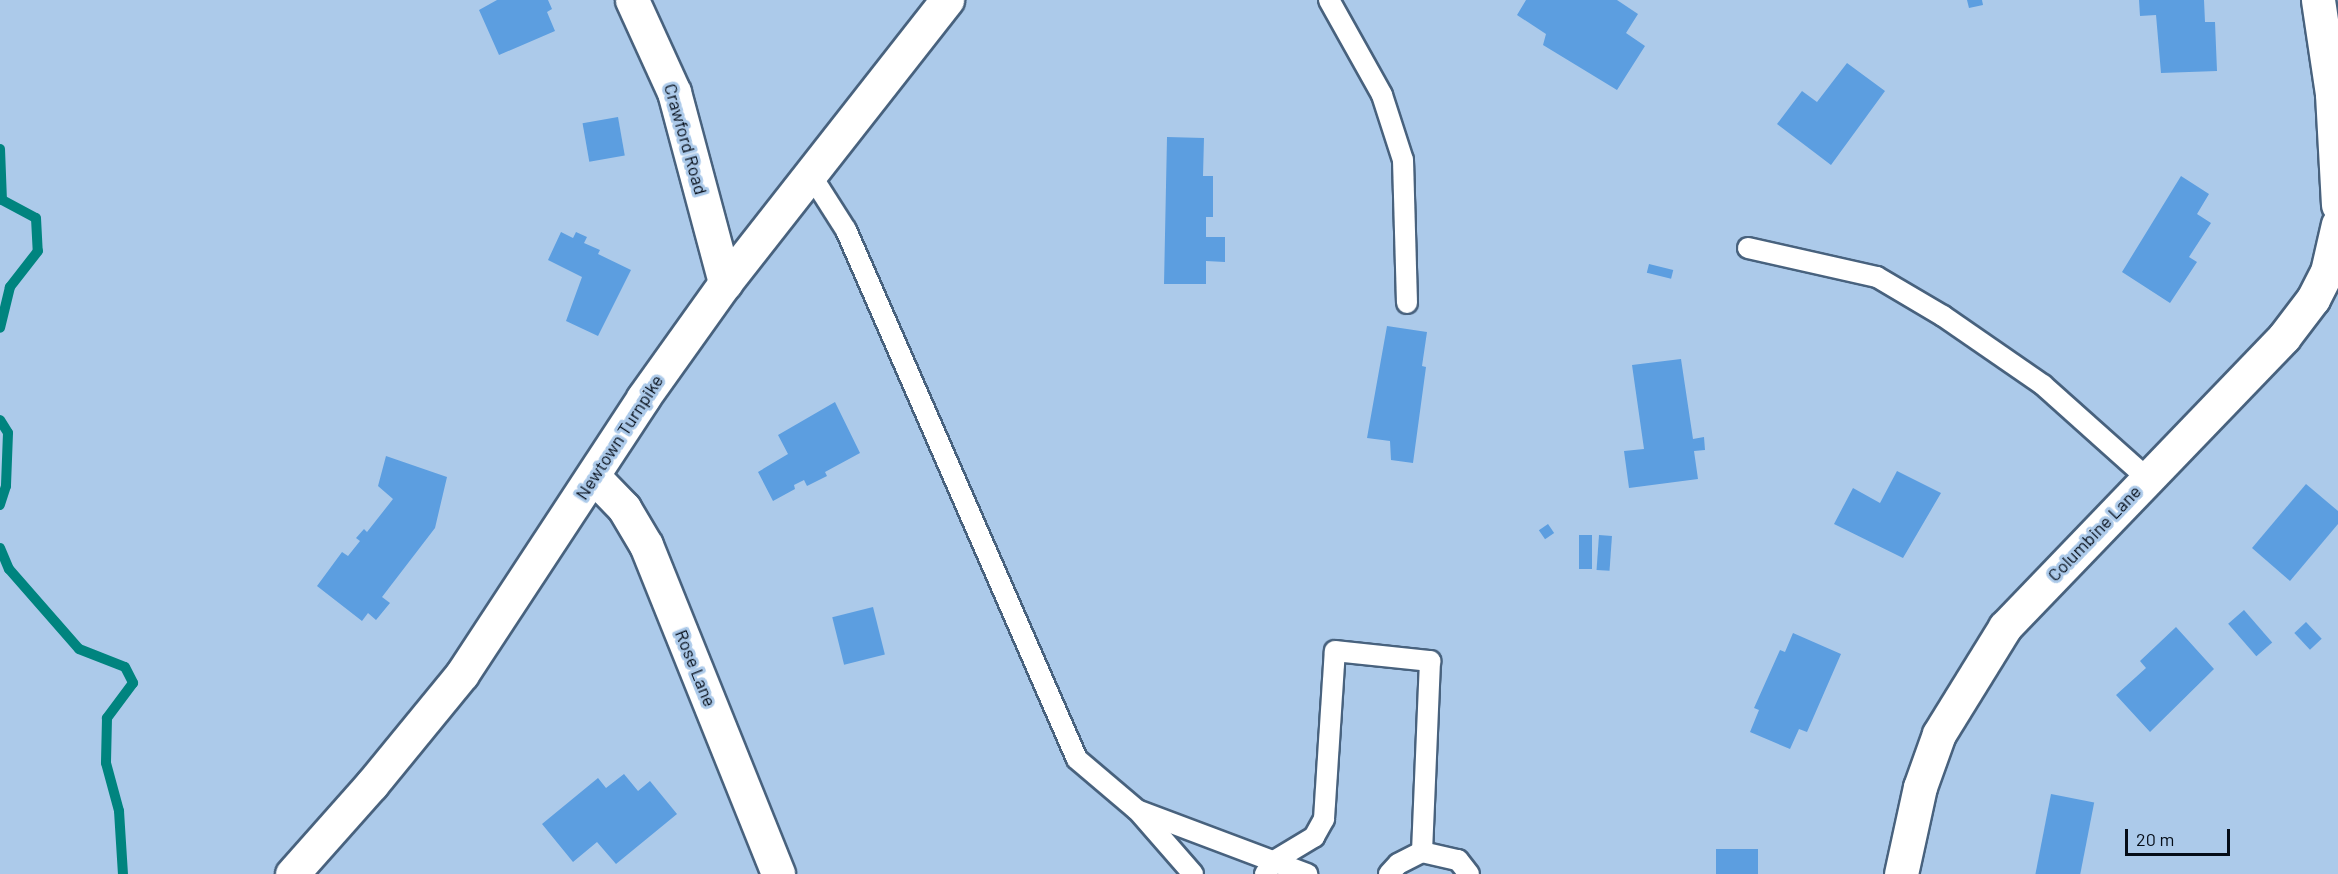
<!DOCTYPE html>
<html>
<head>
<meta charset="utf-8">
<style>
  body { margin:0 }
  #map { position:relative; width:2338px; height:874px; overflow:hidden; background:#accaea; font-family:Barlow,sans-serif }
  div>[style] { position:absolute }
  [style*='--x'] { left:calc(var(--x)*1px); top:calc(var(--y)*1px); width:calc(var(--w)*1px); rotate:calc(var(--a)*1deg) }
  .stream>* { height:10px; margin:-5px; padding:0 5px; transform-origin:5px; border-radius:5px; background:#00847f }
  .building>* { inset:0; background:#5c9ee0; transform-origin:0 0 }
  .roads { filter:drop-shadow(2px 0 #48627e) drop-shadow(-2px 0 #48627e) drop-shadow(0 2px #48627e) drop-shadow(0 -2px #48627e) }
  .service>* { height:20px; margin:-10px; padding:0 10px; transform-origin:10px; border-radius:10px; background:#fff }
  .minor>* { height:33px; margin:-16.5px; padding:0 16.5px; transform-origin:16.5px; border-radius:16.5px; background:#fff }
  .tertiary>* { height:33px; margin:-16.5px; padding:0 16.5px; transform-origin:16.5px; border-radius:16.5px; background:#fff }
  span { translate:-50% -50%; white-space:nowrap; text-align:center; line-height:1.15; -webkit-text-stroke:6px #accaea; paint-order:stroke }
  .street-label { font-size:18px; color:#040c17 }
  .scale { position:absolute; left:2125px; top:829px; width:105px; height:27px; box-sizing:border-box; border:3px solid #040c17; border-top:0; padding-left:8px; font-size:18px; line-height:21px; white-space:nowrap; color:#040c17; -webkit-text-stroke:4px #accaea; paint-order:stroke }
</style>
</head>
<body>
<div id="map">
  <div class="stream">
    <div style="--x:0;--y:149;--w:51;--a:87.8"></div>
    <div style="--x:2;--y:200;--w:38;--a:28"></div>
    <div style="--x:36;--y:218;--w:33;--a:87"></div>
    <div style="--x:38;--y:251;--w:46;--a:127.9"></div>
    <div style="--x:10;--y:287;--w:42;--a:103.7"></div>
    <div style="--x:0;--y:420;--w:15;--a:58"></div>
    <div style="--x:8;--y:433;--w:53;--a:92.2"></div>
    <div style="--x:6;--y:486;--w:20;--a:108"></div>
    <div style="--x:0;--y:548;--w:23;--a:67"></div>
    <div style="--x:9;--y:569;--w:106;--a:48.8"></div>
    <div style="--x:79;--y:649;--w:49;--a:21.4"></div>
    <div style="--x:125;--y:667;--w:18;--a:63"></div>
    <div style="--x:133;--y:683;--w:44;--a:126.6"></div>
    <div style="--x:107;--y:718;--w:45;--a:91.3"></div>
    <div style="--x:106;--y:763;--w:50;--a:74.8"></div>
    <div style="--x:119;--y:811;--w:63;--a:86.4"></div>
  </div>
  <div class="building">
    <div style="clip-path:polygon(497px 0,548px 0,552px 9px,547px 12px,555px 31px,499px 55px,479px 10px)"></div>
    <div style="clip-path:polygon(1526px 0,1617px 0,1638px 14px,1626px 33px,1645px 46px,1617px 90px,1543px 45px,1546px 34px,1517px 15px)"></div>
    <div style="clip-path:polygon(1967px 0,1982px 0,1983px 5px,1969px 8px)"></div>
    <div style="clip-path:polygon(2139px 0,2204px 0,2205px 22px,2215px 22px,2217px 71px,2161px 73px,2156px 15px,2140px 16px)"></div>
    <div style="clip-path:polygon(1847px 63px,1885px 91px,1831px 165px,1777px 124px,1802px 91px,1817px 102px)"></div>
    <div style="left:618px;top:117px;width:39px;height:36px;rotate:80deg"></div>
    <div style="clip-path:polygon(1167px 137px,1204px 138px,1203px 176px,1213px 176px,1213px 217px,1206px 217px,1206px 237px,1225px 237px,1225px 262px,1206px 261px,1206px 284px,1164px 284px)"></div>
    <div style="clip-path:polygon(2181px 176px,2209px 194px,2197px 214px,2211px 223px,2189px 257px,2197px 262px,2170px 303px,2122px 272px)"></div>
    <div style="clip-path:polygon(561px 232px,573px 238px,576px 232px,587px 237px,584px 243px,600px 250px,598px 254px,631px 270px,598px 336px,566px 321px,582px 277px,548px 260px)"></div>
    <div style="left:1649px;top:264px;width:25px;height:9px;rotate:14deg"></div>
    <div style="clip-path:polygon(1387px 326px,1427px 332px,1422px 366px,1426px 367px,1413px 463px,1391px 460px,1390px 441px,1367px 438px)"></div>
    <div style="clip-path:polygon(1681px 359px,1693px 439px,1704px 437px,1705px 450px,1694px 451px,1698px 479px,1629px 488px,1624px 451px,1644px 449px,1632px 365px)"></div>
    <div style="clip-path:polygon(835px 402px,860px 453px,825px 472px,827px 476px,807px 486px,804px 480px,794px 485px,795px 489px,773px 501px,758px 472px,788px 454px,778px 435px)"></div>
    <div style="clip-path:polygon(386px 456px,447px 477px,435px 528px,382px 597px,390px 603px,376px 620px,368px 613px,362px 621px,317px 586px,342px 552px,348px 556px,360px 541px,356px 538px,364px 529px,367px 532px,393px 499px,378px 486px)"></div>
    <div style="clip-path:polygon(1897px 471px,1941px 493px,1903px 558px,1834px 524px,1853px 488px,1880px 503px)"></div>
    <div style="clip-path:polygon(2306px 484px,2338px 511px,2338px 524px,2290px 581px,2252px 548px)"></div>
    <div style="left:1548px;top:524px;width:11px;height:11px;rotate:56deg"></div>
    <div style="left:1579px;top:535px;width:13px;height:34px"></div>
    <div style="left:1599px;top:535px;width:13px;height:35px;rotate:4deg"></div>
    <div style="left:873px;top:607px;width:49px;height:42px;rotate:76deg"></div>
    <div style="left:2244px;top:610px;width:43px;height:21px;rotate:49deg"></div>
    <div style="left:2306px;top:622px;width:23px;height:16px;rotate:47deg"></div>
    <div style="clip-path:polygon(2176px 627px,2214px 669px,2150px 732px,2116px 695px,2146px 668px,2140px 661px)"></div>
    <div style="clip-path:polygon(1793px 633px,1841px 654px,1807px 732px,1799px 729px,1790px 749px,1750px 732px,1759px 710px,1754px 708px,1780px 650px,1785px 652px)"></div>
    <div style="clip-path:polygon(624px 774px,638px 791px,650px 781px,677px 814px,616px 864px,597px 842px,573px 862px,542px 824px,598px 778px,606px 788px)"></div>
    <div style="left:2051px;top:794px;width:44px;height:82px;rotate:11deg"></div>
    <div style="left:1716px;top:849px;width:42px;height:25px"></div>
  </div>
  <div class="roads">
    <div class="service">
      <div style="--x:1329;--y:0;--w:109;--a:60.8"></div>
      <div style="--x:1382;--y:95;--w:68;--a:72.1"></div>
      <div style="--x:1403;--y:160;--w:143;--a:88.4"></div>
      <div style="--x:811;--y:175;--w:65;--a:57.5"></div>
      <div style="--x:846;--y:230;--w:577;--a:66.41"></div>
      <div style="--x:1077;--y:759;--w:79;--a:40.4"></div>
      <div style="--x:1137;--y:810;--w:182;--a:20.6"></div>
      <div style="--x:1748;--y:248;--w:132;--a:12.7"></div>
      <div style="--x:1877;--y:277;--w:77;--a:30.6"></div>
      <div style="--x:1943;--y:316;--w:121;--a:34.6"></div>
      <div style="--x:2043;--y:385;--w:140;--a:41.8"></div>
      <div style="--x:1139;--y:812;--w:82;--a:48.9"></div>
      <div style="--x:1265;--y:874;--w:16;--a:-55"></div>
      <div style="--x:1274;--y:861;--w:47;--a:-31"></div>
      <div style="--x:1314;--y:837;--w:21;--a:-61"></div>
      <div style="--x:1324;--y:819;--w:168;--a:-86.3"></div>
      <div style="--x:1335;--y:651;--w:96;--a:6"></div>
      <div style="--x:1430;--y:661;--w:191;--a:92.4"></div>
      <div style="--x:1389;--y:874;--w:13;--a:-48"></div>
      <div style="--x:1398;--y:864;--w:27;--a:-27"></div>
      <div style="--x:1422;--y:852;--w:37;--a:13"></div>
      <div style="--x:1458;--y:860;--w:18;--a:52"></div>
    </div>
    <div class="minor">
      <div style="--x:632;--y:0;--w:101;--a:65.5"></div>
      <div style="--x:674;--y:92;--w:198;--a:75"></div>
      <div style="--x:2318;--y:0;--w:95;--a:81.5"></div>
      <div style="--x:2332;--y:94;--w:111;--a:86.9"></div>
      <div style="--x:593;--y:476;--w:45;--a:45.9"></div>
      <div style="--x:624;--y:508;--w:43;--a:59.3"></div>
      <div style="--x:646;--y:545;--w:354;--a:68.1"></div>
      <div style="--x:1901;--y:874;--w:89;--a:-77.7"></div>
      <div style="--x:1920;--y:787;--w:56;--a:-70.3"></div>
      <div style="--x:1939;--y:734;--w:126;--a:-58.3"></div>
      <div style="--x:2005;--y:627;--w:402;--a:-46.1"></div>
      <div style="--x:2284;--y:337;--w:48;--a:-52.7"></div>
      <div style="--x:2313;--y:299;--w:30;--a:-63"></div>
      <div style="--x:2327;--y:272;--w:49;--a:-77.1"></div>
    </div>
    <div class="tertiary">
      <div style="--x:292;--y:874;--w:120;--a:-48.4"></div>
      <div style="--x:372;--y:784;--w:142;--a:-50.7"></div>
      <div style="--x:462;--y:674;--w:330;--a:-56.7"></div>
      <div style="--x:643;--y:398;--w:141;--a:-54.5"></div>
      <div style="--x:725;--y:283;--w:360;--a:-51.9"></div>
    </div>
  </div>
  <div class="street-label">
    <span style="left:686px;top:139px;rotate:74deg">Crawford Road</span>
    <span style="left:619px;top:437px;rotate:-57deg">Newtown Turnpike</span>
    <span style="left:2094px;top:533px;rotate:-46deg">Columbine Lane</span>
    <span style="left:696px;top:668px;rotate:68deg">Rose Lane</span>
  </div>
  <div class="scale">20 m</div>
</div>
</body>
</html>
